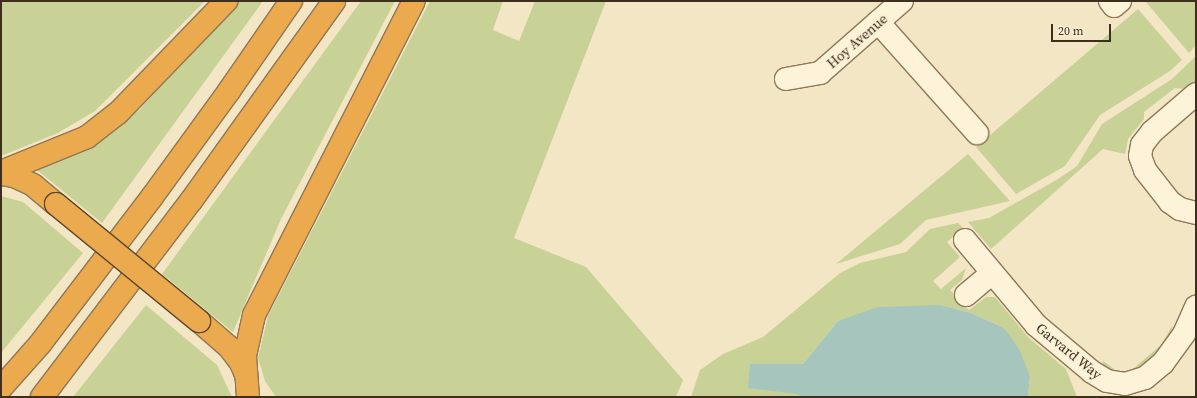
<!DOCTYPE html>
<html>
<head>
<meta charset="utf-8">
<style>
  body { margin:0 }
  #map { position:relative; width:1197px; height:398px; overflow:hidden; background:#f3e6c4; font-family:"Source Serif 4",serif }
  div>[style] { position:absolute }
  [style*='--x'] { left:calc(var(--x)*1px); top:calc(var(--y)*1px); width:calc(var(--w)*1px); rotate:calc(var(--a)*1deg) }
  .green>* { inset:0; background:#c9d296 }
  .water>* { inset:0; background:#a6c5bd }
  .roads { filter:drop-shadow(1px 0 #907758) drop-shadow(-1px 0 #907758) drop-shadow(0 1px #907758) drop-shadow(0 -1px #907758) }
  .minor>* { height:22px; margin:-11px; padding:0 11px; transform-origin:11px; border-radius:11px; background:#fcf3d9 }
  .highway>* { height:22px; margin:-11px; padding:0 11px; transform-origin:11px; border-radius:11px; background:#eaaa4d }
  .bridges { filter:drop-shadow(1px 0 #5d452c) drop-shadow(-1px 0 #5d452c) drop-shadow(0 1px #5d452c) drop-shadow(0 -1px #5d452c) }
  .highway-bridge>* { height:22px; margin:-11px; padding:0 11px; transform-origin:11px; border-radius:11px; background:#eaaa4d }
  span { translate:-50% -50%; white-space:nowrap; text-align:center; line-height:1.15; -webkit-text-stroke:3px #f9f0d5; paint-order:stroke }
  .street-label { font-size:14px; color:#3e2e1d }
  .frame { position:absolute; inset:0; border:2px solid #3e2e1d; pointer-events:none }
  .scale { position:absolute; left:1051px; top:24px; width:60px; height:18px; box-sizing:border-box; border:2px solid #3e2e1d; border-top:0; padding-left:5px; font-size:12px; line-height:14px; white-space:nowrap; color:#3e2e1d; -webkit-text-stroke:3px #f9f0d5; paint-order:stroke }
</style>
</head>
<body>
<div id="map">
  <div class="green">
    <div style="clip-path:polygon(1px 1px,205px 1px,95px 111px,58px 133px,1px 156px)"></div>
    <div style="clip-path:polygon(237px 1px,263px 1px,102px 223px,37px 170px,84px 151px,139px 110px)"></div>
    <div style="clip-path:polygon(361px 1px,395px 1px,281px 219px,233px 332px,162px 274px)"></div>
    <div style="clip-path:polygon(430px 1px,503px 1px,493px 30px,519px 41px,535px 1px,606px 1px,514px 238px,586px 267px,683px 380px,676px 397px,276px 397px,265px 381px,258px 358px,268px 316px)"></div>
    <div style="clip-path:polygon(1148px 1px,1196px 1px,1196px 45px,1189px 53px,1146px 2px)"></div>
    <div style="clip-path:polygon(1138px 9px,1182px 60px,1170px 71px,1100px 115px,1065px 166px,1016px 194px,976px 147px)"></div>
    <div style="clip-path:polygon(1196px 56px,1196px 84px,1189px 89px,1175px 88px,1144px 112px,1144px 119px,1128px 139px,1125px 154px,1103px 149px,991px 249px,968px 222px,989px 218px,1058px 179px,1077px 166px,1102px 124px,1172px 79px)"></div>
    <div style="clip-path:polygon(968px 154px,1010px 201px,926px 220px,900px 244px,836px 264px)"></div>
    <div style="clip-path:polygon(1px 196px,23px 202px,83px 253px,1px 353px)"></div>
    <div style="clip-path:polygon(958px 223px,963px 228px,947px 242px,960px 257px,933px 281px,941px 289px,966px 268px,962px 280px,950px 290px,969px 310px,986px 297px,995px 297px,1028px 337px,1066px 369px,1077px 397px,1028px 397px,1030px 376px,1004px 328px,971px 313px,939px 305px,838px 321px,803px 364px,779px 366px,801px 397px,691px 397px,700px 370px,723px 354px,763px 337px,840px 273px,860px 263px,906px 252px,930px 229px)"></div>
    <div style="clip-path:polygon(146px 305px,217px 365px,232px 397px,73px 397px)"></div>
    <div style="clip-path:polygon(1172px 326px,1174px 334px,1149px 365px,1123px 376px,1102px 367px,1103px 361px,1117px 371px,1129px 372px,1161px 345px)"></div>
  </div>
  <div class="water">
    <div style="clip-path:polygon(940px 305px,971px 313px,1004px 328px,1019px 349px,1030px 376px,1028px 397px,801px 397px,797px 394px,748px 388px,750px 364px,803px 364px,838px 321px,878px 307px)"></div>
  </div>
  <div class="roads">
    <div class="minor">
      <div style="--x:1110;--y:1;--w:6;--a:51"></div>
      <div style="--x:1114;--y:6;--w:8;--a:-40"></div>
      <div style="--x:878;--y:22;--w:149;--a:48.3"></div>
      <div style="--x:786;--y:79;--w:35;--a:-10"></div>
      <div style="--x:820;--y:73;--w:109;--a:-41.3"></div>
      <div style="--x:1196;--y:94;--w:58;--a:139.2"></div>
      <div style="--x:1152;--y:132;--w:16;--a:128"></div>
      <div style="--x:1142;--y:145;--w:11;--a:100"></div>
      <div style="--x:1140;--y:156;--w:15;--a:70"></div>
      <div style="--x:1145;--y:170;--w:41;--a:52"></div>
      <div style="--x:1170;--y:202;--w:12;--a:35"></div>
      <div style="--x:1180;--y:209;--w:16;--a:14"></div>
      <div style="--x:965;--y:240;--w:111;--a:50.1"></div>
      <div style="--x:1036;--y:325;--w:73;--a:40"></div>
      <div style="--x:1092;--y:372;--w:17;--a:31"></div>
      <div style="--x:1107;--y:381;--w:18;--a:9"></div>
      <div style="--x:1125;--y:384;--w:21;--a:-17"></div>
      <div style="--x:1145;--y:378;--w:23;--a:-40"></div>
      <div style="--x:1163;--y:363;--w:36;--a:-54"></div>
      <div style="--x:1184;--y:334;--w:30;--a:-66"></div>
      <div style="--x:966;--y:295;--w:34;--a:-40"></div>
    </div>
    <div class="highway">
      <div style="--x:1;--y:172;--w:93;--a:-22.1"></div>
      <div style="--x:87;--y:137;--w:39;--a:-38"></div>
      <div style="--x:118;--y:113;--w:156;--a:-46"></div>
      <div style="--x:1;--y:174;--w:13;--a:9"></div>
      <div style="--x:14;--y:176;--w:21;--a:25"></div>
      <div style="--x:33;--y:185;--w:30;--a:40"></div>
      <div style="--x:199;--y:321;--w:40;--a:41"></div>
      <div style="--x:229;--y:347;--w:20;--a:53"></div>
      <div style="--x:241;--y:363;--w:13;--a:67"></div>
      <div style="--x:1;--y:388;--w:59;--a:-48.4"></div>
      <div style="--x:40;--y:344;--w:185;--a:-52.7"></div>
      <div style="--x:152;--y:197;--w:131;--a:-54"></div>
      <div style="--x:229;--y:91;--w:109;--a:-55.4"></div>
      <div style="--x:42;--y:397;--w:246;--a:-52.8"></div>
      <div style="--x:191;--y:201;--w:246;--a:-54.4"></div>
      <div style="--x:248;--y:397;--w:41;--a:-94.2"></div>
      <div style="--x:245;--y:356;--w:42;--a:-77.6"></div>
      <div style="--x:254;--y:315;--w:352;--a:-63"></div>
    </div>
  </div>
  <div class="bridges">
    <div class="highway-bridge">
      <div style="--x:56;--y:204;--w:185;--a:39.3"></div>
    </div>
  </div>
  <div class="street-label">
    <span style="left:857px;top:41px;rotate:-41deg">Hoy Avenue</span>
    <span style="left:1069px;top:351px;rotate:39deg">Garvard Way</span>
  </div>
  <div class="frame"></div>
  <div class="scale">20 m</div>
</div>
</body>
</html>
